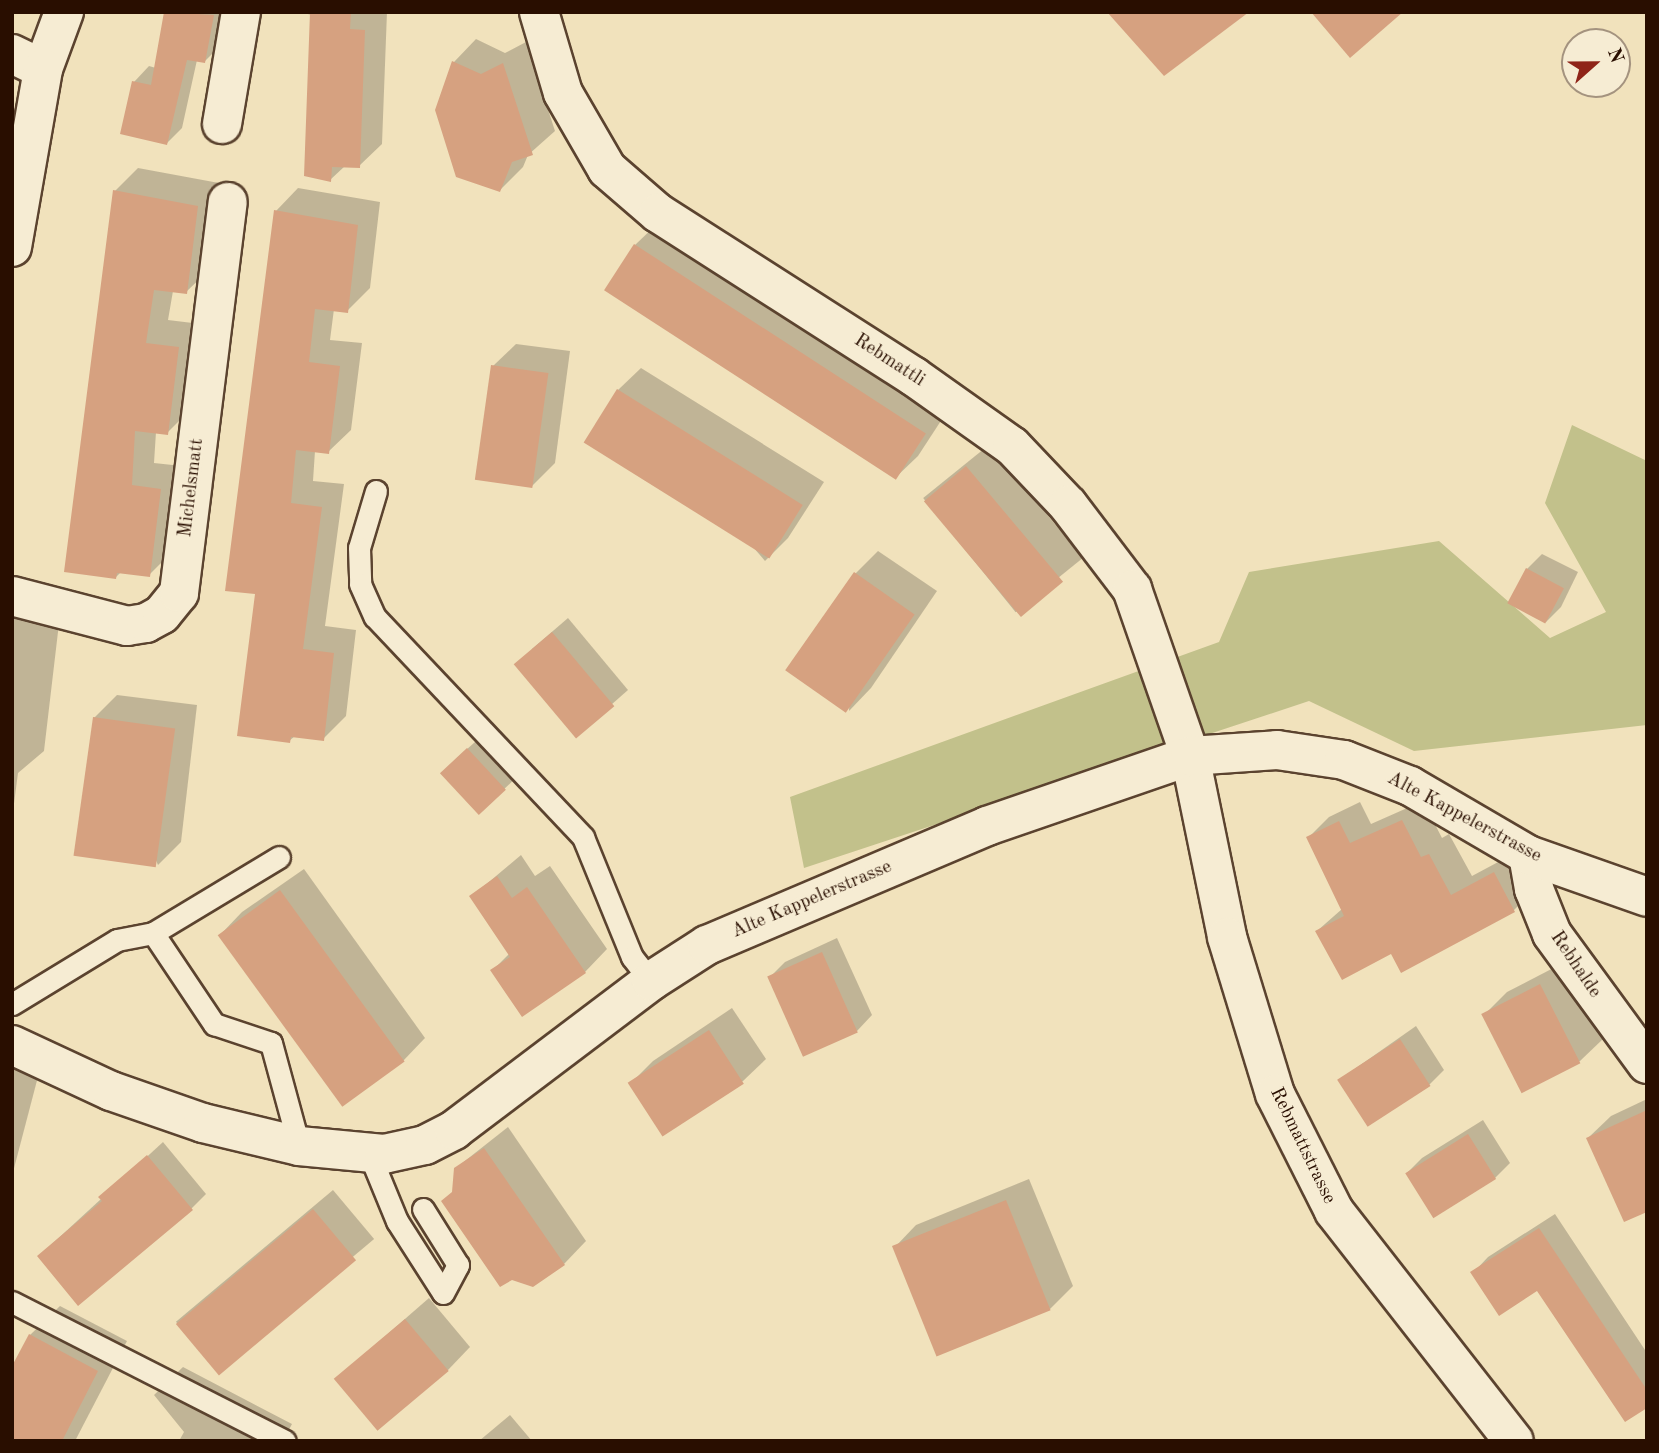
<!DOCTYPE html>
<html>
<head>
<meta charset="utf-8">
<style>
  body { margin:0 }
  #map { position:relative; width:1659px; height:1453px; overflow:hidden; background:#f1e2bc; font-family:"Old Standard TT",serif }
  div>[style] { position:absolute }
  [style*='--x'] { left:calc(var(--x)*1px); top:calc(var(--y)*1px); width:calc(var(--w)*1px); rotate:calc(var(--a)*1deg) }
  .green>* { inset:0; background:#c2c18b }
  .shadow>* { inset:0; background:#0003; transform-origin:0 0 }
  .building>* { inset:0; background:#d6a180; transform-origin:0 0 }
  .roads { filter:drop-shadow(2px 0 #5b432f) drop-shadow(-2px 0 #5b432f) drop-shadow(0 2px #5b432f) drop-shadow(0 -2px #5b432f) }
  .lane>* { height:21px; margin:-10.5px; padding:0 10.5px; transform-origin:10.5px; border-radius:10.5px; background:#f6ecd3 }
  .street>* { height:38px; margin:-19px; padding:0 19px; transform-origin:19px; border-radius:19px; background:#f6ecd3 }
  span { translate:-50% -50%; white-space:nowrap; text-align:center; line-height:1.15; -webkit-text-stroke:5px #f6ecd3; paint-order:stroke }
  .street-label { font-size:19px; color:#290e00 }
  .frame { position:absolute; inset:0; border:14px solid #290e00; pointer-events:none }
  .north { position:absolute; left:1561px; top:28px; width:70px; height:70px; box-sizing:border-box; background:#f6ecd3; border:2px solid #a4937f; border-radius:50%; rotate:69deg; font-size:19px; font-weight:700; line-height:28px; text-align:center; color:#290e00 }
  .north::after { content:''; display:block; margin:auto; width:24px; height:32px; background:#8f2418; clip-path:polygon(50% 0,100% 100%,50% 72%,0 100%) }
</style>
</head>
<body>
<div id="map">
  <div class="green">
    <div style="clip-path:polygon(1572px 425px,1647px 461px,1647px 725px,1414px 751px,1309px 701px,804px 868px,790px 797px,1219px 642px,1249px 572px,1439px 541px,1550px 638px,1606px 612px,1545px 503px)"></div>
  </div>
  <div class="shadow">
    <div style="clip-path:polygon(166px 12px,226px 12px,220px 46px,205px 61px,197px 60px,182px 128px,167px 143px,134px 82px,149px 66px,156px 68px)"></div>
    <div style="clip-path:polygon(299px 12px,387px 12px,382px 144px,359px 166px,345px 166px,330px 180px,312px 15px)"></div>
    <div style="clip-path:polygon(476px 39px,505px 53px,526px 42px,555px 131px,528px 155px,523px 167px,500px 190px,437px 110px,454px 62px)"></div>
    <div style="clip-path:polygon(138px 168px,219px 183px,209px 270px,186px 292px,173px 291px,168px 320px,201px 324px,190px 410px,167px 433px,156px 432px,154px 463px,182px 466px,172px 552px,149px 575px,121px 572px,116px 577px,115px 191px)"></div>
    <div style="clip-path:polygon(298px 188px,380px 202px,370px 288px,347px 311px,334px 309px,330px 340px,362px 343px,351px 430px,328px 452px,315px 451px,313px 481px,344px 484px,325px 626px,356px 630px,346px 716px,323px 739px,295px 736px,289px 741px,257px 593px,276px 211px)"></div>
    <div style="clip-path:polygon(658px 223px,948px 410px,918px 456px,895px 478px,635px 245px)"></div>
    <div style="clip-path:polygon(516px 344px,570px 351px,555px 463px,532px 486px,493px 366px)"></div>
    <div style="clip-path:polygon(641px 368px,824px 482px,788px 538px,765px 561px,618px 390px)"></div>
    <div style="left:990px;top:444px;width:147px;height:86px;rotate:51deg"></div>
    <div style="clip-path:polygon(878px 551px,937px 591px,871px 688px,849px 711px,855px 574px)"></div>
    <div style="clip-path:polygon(1542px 554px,1578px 572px,1561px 607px,1546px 622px,1527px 569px)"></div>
    <div style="clip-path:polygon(12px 609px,60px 615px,44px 751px,18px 773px,12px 819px)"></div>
    <div style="clip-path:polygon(568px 618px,628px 690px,577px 735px,532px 649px)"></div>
    <div style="clip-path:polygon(117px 695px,197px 705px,181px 842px,158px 865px,94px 718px)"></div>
    <div style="clip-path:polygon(484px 734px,520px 774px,479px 813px,457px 758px)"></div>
    <div style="clip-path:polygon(1423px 801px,1442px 838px,1449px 834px,1472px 876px,1515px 853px,1534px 890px,1514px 910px,1392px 952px,1317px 931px,1342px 909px,1308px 838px,1329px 817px,1360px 802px,1371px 824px)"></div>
    <div style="clip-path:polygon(521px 855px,535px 876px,550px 866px,607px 949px,585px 972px,492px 971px,510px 953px,471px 897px)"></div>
    <div style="clip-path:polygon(304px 869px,425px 1038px,403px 1061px,220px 935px,242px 912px)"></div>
    <div style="clip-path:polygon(837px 938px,872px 1015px,857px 1031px,770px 977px,785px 962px)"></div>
    <div style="clip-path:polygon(1563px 963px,1603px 1039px,1580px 1061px,1524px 1090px,1484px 1015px,1507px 992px)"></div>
    <div style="clip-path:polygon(732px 1008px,766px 1059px,743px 1081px,698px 1111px,630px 1084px,653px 1061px)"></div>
    <div style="clip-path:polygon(1416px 1026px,1444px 1070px,1429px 1085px,1339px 1080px)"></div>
    <div style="clip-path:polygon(12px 1061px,40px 1069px,12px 1176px)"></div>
    <div style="clip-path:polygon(1647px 1099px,1647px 1210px,1588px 1138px,1611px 1116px)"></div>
    <div style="clip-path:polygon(1483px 1120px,1510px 1163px,1495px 1178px,1407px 1173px,1422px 1158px)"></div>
    <div style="clip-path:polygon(508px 1127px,586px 1241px,564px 1264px,454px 1190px,456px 1168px)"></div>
    <div style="clip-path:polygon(163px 1142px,206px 1194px,191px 1209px,39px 1256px)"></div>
    <div style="clip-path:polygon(1029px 1179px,1073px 1286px,1050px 1309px,894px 1248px,916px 1225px)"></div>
    <div style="left:333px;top:1190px;width:64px;height:205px;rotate:50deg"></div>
    <div style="clip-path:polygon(1555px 1214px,1647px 1353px,1647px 1406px,1537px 1289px,1473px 1273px,1488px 1257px)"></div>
    <div style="clip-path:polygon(429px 1298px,470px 1347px,448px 1370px,336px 1379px)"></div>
    <div style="clip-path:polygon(60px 1306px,127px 1341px,75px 1441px,12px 1441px,30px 1335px)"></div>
    <div style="clip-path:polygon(183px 1367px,292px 1424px,283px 1441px,179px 1441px,184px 1432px,154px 1395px)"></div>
    <div style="clip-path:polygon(510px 1415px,532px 1441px,479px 1441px)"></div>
  </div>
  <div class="building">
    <div style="clip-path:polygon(164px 12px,214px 15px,205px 63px,187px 60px,167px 145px,120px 134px,132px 81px,151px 85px)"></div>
    <div style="clip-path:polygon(310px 12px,351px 12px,350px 29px,365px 30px,360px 168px,332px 167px,331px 182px,304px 176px)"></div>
    <div style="clip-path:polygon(1107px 12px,1249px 12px,1164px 76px)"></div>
    <div style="clip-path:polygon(1311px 12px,1403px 12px,1350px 58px)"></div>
    <div style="clip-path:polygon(452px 61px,481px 74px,503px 63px,533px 155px,512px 162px,500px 192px,456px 177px,435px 110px)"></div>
    <div style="clip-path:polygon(113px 190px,198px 206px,187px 294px,154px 290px,146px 343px,179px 347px,168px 435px,135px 431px,132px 485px,161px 489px,150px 577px,117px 573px,116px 579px,64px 572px)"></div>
    <div style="clip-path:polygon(274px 210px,358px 225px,348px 313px,315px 309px,309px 362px,340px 366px,329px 454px,296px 450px,291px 503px,322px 507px,303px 649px,334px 653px,324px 741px,291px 737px,290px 743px,237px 736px,255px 594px,225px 591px)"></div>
    <div style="left:634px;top:244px;width:348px;height:55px;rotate:33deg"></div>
    <div style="left:491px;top:365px;width:58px;height:116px;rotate:8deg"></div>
    <div style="left:617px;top:389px;width:219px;height:63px;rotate:32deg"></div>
    <div style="left:966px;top:466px;width:151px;height:55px;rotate:50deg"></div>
    <div style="left:1526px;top:568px;width:43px;height:40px;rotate:28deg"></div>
    <div style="left:854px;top:572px;width:74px;height:120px;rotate:35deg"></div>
    <div style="left:552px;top:632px;width:97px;height:50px;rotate:50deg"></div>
    <div style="left:93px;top:717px;width:83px;height:140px;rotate:8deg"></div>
    <div style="left:467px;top:748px;width:57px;height:37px;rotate:47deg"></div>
    <div style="clip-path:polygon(1402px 820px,1421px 857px,1429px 854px,1451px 895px,1494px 872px,1515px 912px,1401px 973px,1391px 954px,1342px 980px,1315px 931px,1344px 916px,1306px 837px,1339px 821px,1350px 843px)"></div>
    <div style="clip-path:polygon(497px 876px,512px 898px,527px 887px,586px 973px,522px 1017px,490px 970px,510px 957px,469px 896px)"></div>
    <div style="left:280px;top:890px;width:212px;height:77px;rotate:54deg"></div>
    <div style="left:822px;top:952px;width:88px;height:60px;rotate:66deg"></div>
    <div style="left:1540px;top:984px;width:89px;height:66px;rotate:63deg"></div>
    <div style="left:709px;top:1030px;width:64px;height:97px;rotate:57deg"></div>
    <div style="left:1400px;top:1039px;width:56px;height:75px;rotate:57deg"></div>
    <div style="clip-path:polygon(1647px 1110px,1647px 1212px,1624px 1222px,1586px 1138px)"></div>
    <div style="left:1468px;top:1134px;width:53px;height:74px;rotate:58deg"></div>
    <div style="clip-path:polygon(484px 1148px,565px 1265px,533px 1287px,512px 1280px,500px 1287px,441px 1201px,452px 1192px,454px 1168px)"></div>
    <div style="clip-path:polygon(147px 1155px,193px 1210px,78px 1306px,37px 1256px,102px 1201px,98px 1197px)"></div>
    <div style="left:1006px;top:1200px;width:119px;height:123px;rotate:68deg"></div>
    <div style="left:313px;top:1209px;width:67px;height:179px;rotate:50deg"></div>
    <div style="clip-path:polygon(1539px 1228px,1647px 1390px,1647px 1408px,1625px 1422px,1537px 1291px,1499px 1316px,1470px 1272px)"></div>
    <div style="left:405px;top:1319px;width:68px;height:93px;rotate:50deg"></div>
    <div style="clip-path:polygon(29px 1334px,98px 1371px,62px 1441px,12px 1441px,12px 1366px)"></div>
  </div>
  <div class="roads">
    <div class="lane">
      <div style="--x:376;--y:491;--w:59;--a:106.6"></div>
      <div style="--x:359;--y:548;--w:36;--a:88"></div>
      <div style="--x:360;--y:584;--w:36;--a:66"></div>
      <div style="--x:375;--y:617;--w:303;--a:46.6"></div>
      <div style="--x:583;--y:837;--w:130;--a:67.8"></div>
      <div style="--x:632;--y:957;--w:31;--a:52"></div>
      <div style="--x:153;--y:933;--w:147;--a:-31.1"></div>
      <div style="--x:12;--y:1004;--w:123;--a:-31.4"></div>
      <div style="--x:117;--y:940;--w:37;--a:-11"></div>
      <div style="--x:153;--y:933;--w:110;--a:56.2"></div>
      <div style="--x:214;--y:1024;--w:60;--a:18.4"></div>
      <div style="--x:271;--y:1043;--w:107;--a:74.8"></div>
      <div style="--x:369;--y:1153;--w:74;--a:67.6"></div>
      <div style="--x:397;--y:1221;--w:85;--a:57.4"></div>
      <div style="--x:443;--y:1293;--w:32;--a:-62"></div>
      <div style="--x:458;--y:1265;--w:66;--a:-122"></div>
      <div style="--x:12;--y:1302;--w:306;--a:27"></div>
    </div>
    <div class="street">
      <div style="--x:539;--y:12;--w:84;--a:73.5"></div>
      <div style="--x:563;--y:93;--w:88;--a:59.9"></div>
      <div style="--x:607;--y:169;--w:67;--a:40.8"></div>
      <div style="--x:658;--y:213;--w:303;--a:32.6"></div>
      <div style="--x:913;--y:376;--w:121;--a:35.3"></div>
      <div style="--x:1012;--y:446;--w:81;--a:46.5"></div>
      <div style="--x:1068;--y:505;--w:106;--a:52.7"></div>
      <div style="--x:1132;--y:589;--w:177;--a:70.8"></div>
      <div style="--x:1190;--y:756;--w:185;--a:78.4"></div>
      <div style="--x:1227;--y:937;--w:164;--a:73"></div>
      <div style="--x:1275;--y:1094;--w:131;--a:63.2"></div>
      <div style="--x:1334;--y:1211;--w:292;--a:52"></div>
      <div style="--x:12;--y:54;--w:34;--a:26"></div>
      <div style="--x:43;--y:69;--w:61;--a:-69.8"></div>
      <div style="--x:222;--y:124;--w:114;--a:-80.4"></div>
      <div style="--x:12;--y:247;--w:181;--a:-80.1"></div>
      <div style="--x:12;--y:596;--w:119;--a:14.6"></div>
      <div style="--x:127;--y:626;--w:19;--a:-9"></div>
      <div style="--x:146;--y:623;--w:18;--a:-29"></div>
      <div style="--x:162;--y:614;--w:27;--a:-51"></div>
      <div style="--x:179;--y:593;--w:394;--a:-82.9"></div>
      <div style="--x:1528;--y:855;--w:35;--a:80"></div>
      <div style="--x:1534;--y:889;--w:48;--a:68.2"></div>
      <div style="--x:1552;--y:934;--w:161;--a:53.8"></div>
      <div style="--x:12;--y:1045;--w:109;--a:24.9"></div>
      <div style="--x:111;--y:1091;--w:97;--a:19.2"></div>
      <div style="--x:203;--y:1123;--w:99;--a:13.5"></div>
      <div style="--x:299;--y:1146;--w:85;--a:5.4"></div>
      <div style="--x:384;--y:1154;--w:42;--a:-12.4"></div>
      <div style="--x:425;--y:1145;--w:33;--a:-27"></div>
      <div style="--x:454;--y:1130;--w:247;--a:-37.1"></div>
      <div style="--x:651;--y:981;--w:67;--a:-32.7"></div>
      <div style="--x:707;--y:945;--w:304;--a:-23"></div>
      <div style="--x:987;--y:826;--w:215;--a:-19"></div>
      <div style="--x:1190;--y:756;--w:87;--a:-3.9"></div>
      <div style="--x:1277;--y:750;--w:68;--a:8.5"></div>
      <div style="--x:1344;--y:760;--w:71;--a:21.5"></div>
      <div style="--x:1410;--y:786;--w:137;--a:30.3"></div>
      <div style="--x:1528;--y:855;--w:126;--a:19.4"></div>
    </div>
  </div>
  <div class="street-label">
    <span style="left:889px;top:361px;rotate:33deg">Rebmattli</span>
    <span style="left:192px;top:488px;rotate:-83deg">Michelsmatt</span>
    <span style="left:1464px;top:818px;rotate:28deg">Alte Kappelerstrasse</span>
    <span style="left:812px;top:900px;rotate:-23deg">Alte Kappelerstrasse</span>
    <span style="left:1575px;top:965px;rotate:56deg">Rebhalde</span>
    <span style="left:1302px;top:1146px;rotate:64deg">Rebmattstrasse</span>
  </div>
  <div class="frame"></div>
  <div class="north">N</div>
</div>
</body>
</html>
